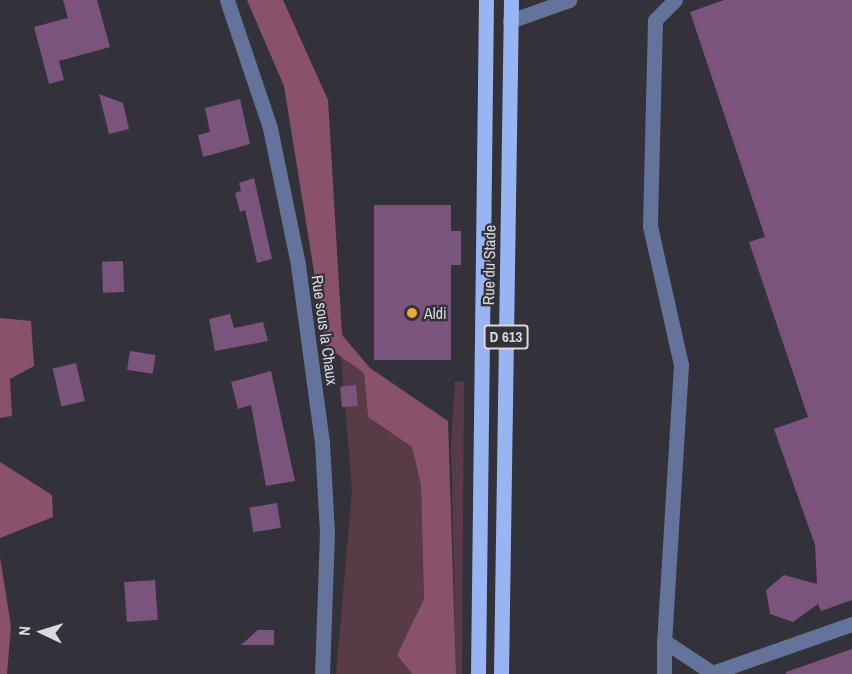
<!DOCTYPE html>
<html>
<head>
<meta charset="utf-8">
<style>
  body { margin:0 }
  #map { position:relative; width:852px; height:674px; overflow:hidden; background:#333139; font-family:"Archivo Narrow",sans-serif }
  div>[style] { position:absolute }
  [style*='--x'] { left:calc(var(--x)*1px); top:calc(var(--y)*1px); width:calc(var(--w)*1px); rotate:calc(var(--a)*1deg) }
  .green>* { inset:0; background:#593a47 }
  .forest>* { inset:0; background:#89526a }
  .building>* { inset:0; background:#7b547e; transform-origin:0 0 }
  .minor>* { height:15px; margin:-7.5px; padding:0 7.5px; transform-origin:7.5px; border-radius:7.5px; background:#637399 }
  .major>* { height:15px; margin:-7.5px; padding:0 7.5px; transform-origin:7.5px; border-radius:7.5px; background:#99b4f2 }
  .dots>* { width:16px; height:16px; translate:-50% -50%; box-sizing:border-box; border:3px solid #333139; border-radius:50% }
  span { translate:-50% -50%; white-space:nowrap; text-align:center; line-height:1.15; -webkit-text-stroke:4.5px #333139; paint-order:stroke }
  .shield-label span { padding:2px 4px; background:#333139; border:2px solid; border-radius:4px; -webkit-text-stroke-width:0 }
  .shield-label { font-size:15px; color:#dad9de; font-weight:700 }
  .street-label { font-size:16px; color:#dad9de }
  .poi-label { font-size:16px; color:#dad9de }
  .left { translate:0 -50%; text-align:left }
  .north { position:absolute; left:12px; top:602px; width:60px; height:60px; -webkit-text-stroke:4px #333139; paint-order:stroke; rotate:274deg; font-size:16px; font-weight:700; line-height:24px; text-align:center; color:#dad9de }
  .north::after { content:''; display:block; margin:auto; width:21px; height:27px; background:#dad9de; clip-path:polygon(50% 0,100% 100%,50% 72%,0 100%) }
</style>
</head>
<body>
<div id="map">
  <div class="green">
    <div style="clip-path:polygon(341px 356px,364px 373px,368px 417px,412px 447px,421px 485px,424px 599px,397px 655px,412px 674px,336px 674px,352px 490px)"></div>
    <div style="clip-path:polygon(455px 381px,464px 382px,462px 674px,456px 674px,451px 443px)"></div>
  </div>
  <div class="forest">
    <div style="clip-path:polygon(247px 0,283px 0,328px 100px,342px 335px,370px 368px,448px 421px,456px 674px,412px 674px,397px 655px,424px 599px,421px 485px,412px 447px,368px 417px,364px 373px,326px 346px,284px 86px)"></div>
    <div style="clip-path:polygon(0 318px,31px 321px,34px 366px,10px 379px,12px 416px,0 418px)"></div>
    <div style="clip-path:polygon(0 462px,52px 495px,53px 517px,0 538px)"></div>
    <div style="clip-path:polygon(0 557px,11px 626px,7px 674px,0 674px)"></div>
  </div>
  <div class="building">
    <div style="clip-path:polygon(63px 0,97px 0,110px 47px,59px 61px,64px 80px,49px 84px,34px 27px,68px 18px)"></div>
    <div style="clip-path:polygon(724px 0,852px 0,852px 600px,821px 611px,818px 604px,793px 622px,770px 614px,766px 590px,784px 575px,817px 584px,815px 545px,774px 429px,808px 417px,749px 242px,765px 237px,690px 12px)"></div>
    <div style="clip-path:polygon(99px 94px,123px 103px,129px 129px,109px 134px)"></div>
    <div style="clip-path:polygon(240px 99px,250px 144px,203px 157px,198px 135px,210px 132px,205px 108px)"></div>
    <div style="clip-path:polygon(254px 178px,272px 259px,257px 263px,245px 210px,240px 212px,235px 193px,241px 191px,239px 183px)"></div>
    <div style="clip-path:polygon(374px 205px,451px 205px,451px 231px,461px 231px,461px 265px,451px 265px,451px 360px,374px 360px)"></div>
    <div style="left:123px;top:261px;width:31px;height:21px;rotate:88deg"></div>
    <div style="clip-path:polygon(230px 314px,234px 328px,263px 322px,268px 341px,215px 351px,209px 319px)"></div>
    <div style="left:130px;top:351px;width:26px;height:19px;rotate:9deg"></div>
    <div style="left:76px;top:363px;width:39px;height:24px;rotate:77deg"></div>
    <div style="clip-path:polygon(271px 371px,295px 481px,266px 486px,251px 405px,238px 409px,231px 382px)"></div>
    <div style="left:356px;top:385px;width:21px;height:16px;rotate:85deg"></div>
    <div style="left:277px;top:503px;width:25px;height:28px;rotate:81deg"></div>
    <div style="left:155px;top:580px;width:40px;height:31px;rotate:86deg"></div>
    <div style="clip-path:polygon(258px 630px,274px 630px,274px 645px,241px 645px)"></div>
    <div style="clip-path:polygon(852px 649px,852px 674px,786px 674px,786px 672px)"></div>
  </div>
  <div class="minor">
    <div style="--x:227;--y:0;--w:135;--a:71.4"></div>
    <div style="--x:270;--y:128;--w:140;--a:78.4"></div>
    <div style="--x:298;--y:265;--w:180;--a:82.3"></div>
    <div style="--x:322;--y:443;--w:89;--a:86.8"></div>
    <div style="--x:327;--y:532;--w:142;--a:92"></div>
    <div style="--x:675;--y:0;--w:28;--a:135"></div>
    <div style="--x:655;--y:20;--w:206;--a:91.4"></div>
    <div style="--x:650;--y:226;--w:142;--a:77.4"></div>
    <div style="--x:681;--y:365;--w:277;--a:93.5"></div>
    <div style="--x:664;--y:641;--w:56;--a:33.4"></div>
    <div style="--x:510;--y:21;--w:63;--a:-19.6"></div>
    <div style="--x:664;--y:674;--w:33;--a:-90"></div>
    <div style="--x:709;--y:674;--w:151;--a:-19.3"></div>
  </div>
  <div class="major">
    <div style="--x:478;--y:674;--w:674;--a:-89.32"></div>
    <div style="--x:501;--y:674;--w:674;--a:-89.15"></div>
  </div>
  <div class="dots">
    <div style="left:412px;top:313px;background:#e8ac37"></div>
  </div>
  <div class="shield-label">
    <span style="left:506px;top:337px">D 613</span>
  </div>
  <div class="street-label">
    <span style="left:489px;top:265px;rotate:-89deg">Rue du Stade</span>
    <span style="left:325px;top:330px;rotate:82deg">Rue sous la Chaux</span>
  </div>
  <div class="poi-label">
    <span class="left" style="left:424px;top:313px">Aldi</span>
  </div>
  <div class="north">N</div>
</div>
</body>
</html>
